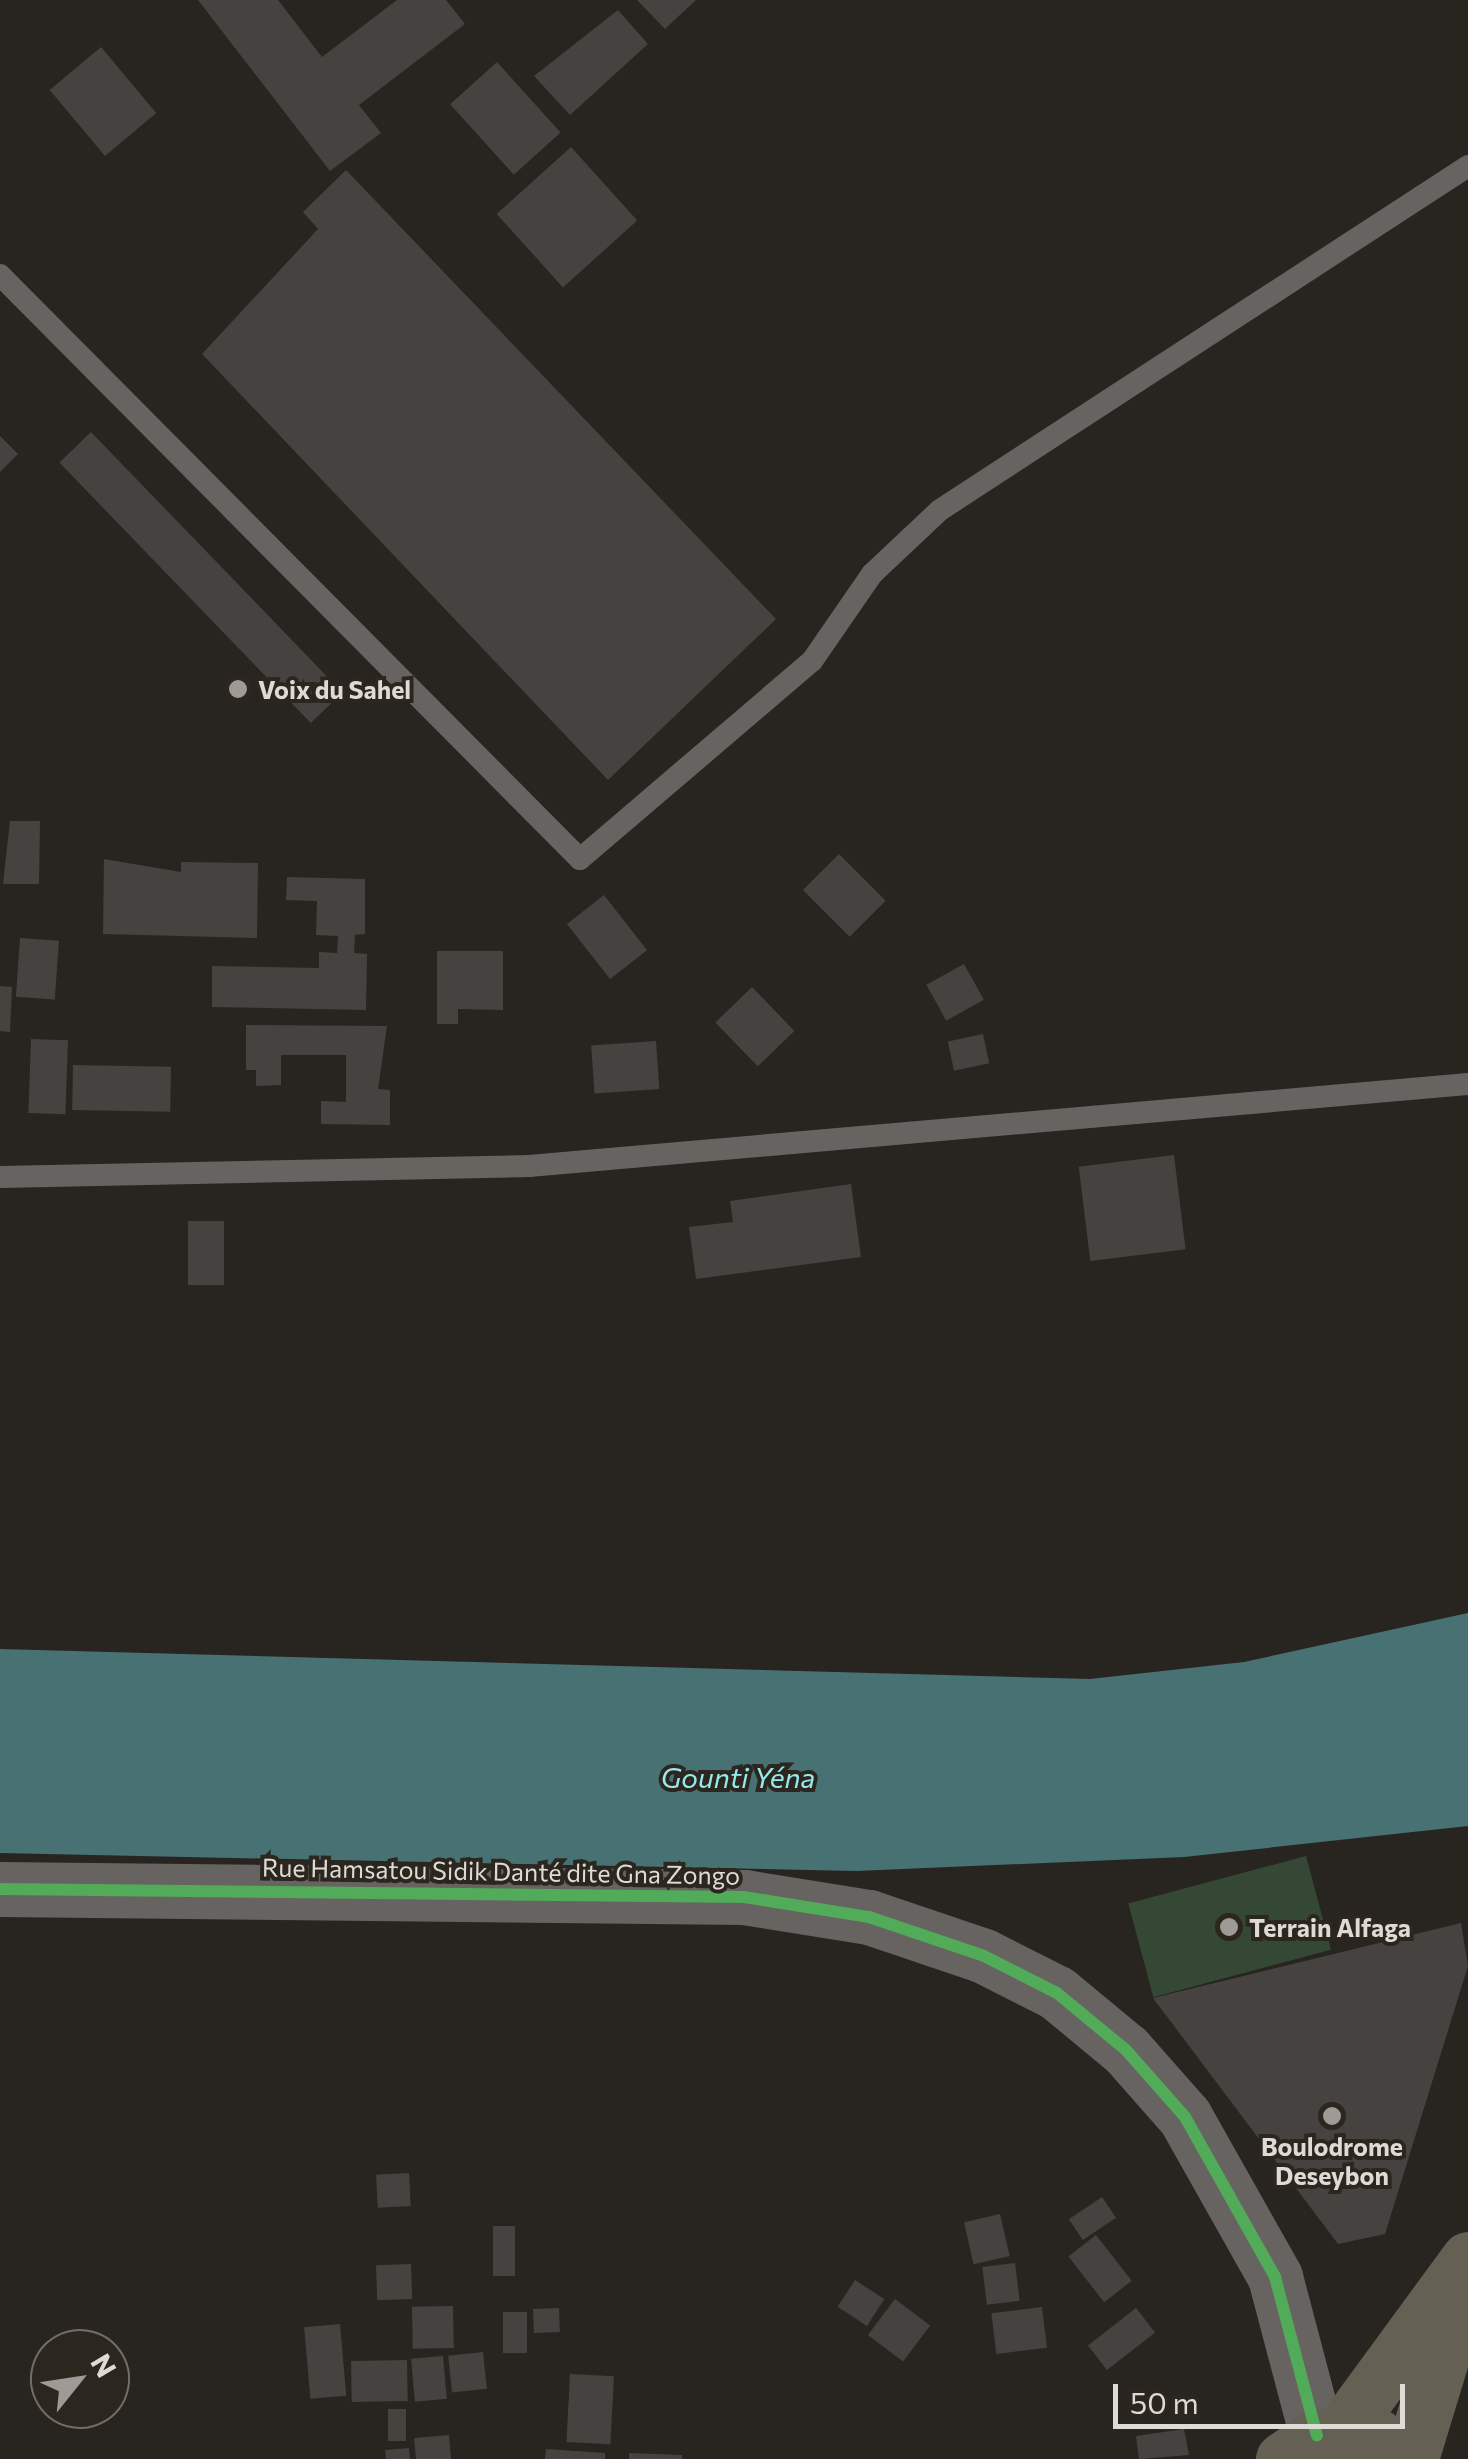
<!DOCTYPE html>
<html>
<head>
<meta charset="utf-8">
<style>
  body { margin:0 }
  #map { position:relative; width:1468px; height:2459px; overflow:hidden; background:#282521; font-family:Commissioner,sans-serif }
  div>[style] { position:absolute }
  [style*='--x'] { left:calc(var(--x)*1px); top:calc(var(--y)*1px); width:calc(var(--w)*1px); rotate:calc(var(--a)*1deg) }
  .green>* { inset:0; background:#354735; transform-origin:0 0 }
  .water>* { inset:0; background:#487174 }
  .building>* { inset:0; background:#45423f; transform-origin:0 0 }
  .lane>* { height:22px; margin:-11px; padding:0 11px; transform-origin:11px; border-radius:11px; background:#666360 }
  .secondary>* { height:55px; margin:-27.5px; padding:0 27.5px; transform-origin:27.5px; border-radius:27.5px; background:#666360 }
  .highway>* { height:55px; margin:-27.5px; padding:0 27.5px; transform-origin:27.5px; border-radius:27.5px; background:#646053 }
  .cycleway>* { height:12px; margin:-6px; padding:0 6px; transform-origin:6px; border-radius:6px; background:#51ab58 }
  .dots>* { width:28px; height:28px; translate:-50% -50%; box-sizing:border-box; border:5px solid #2b261e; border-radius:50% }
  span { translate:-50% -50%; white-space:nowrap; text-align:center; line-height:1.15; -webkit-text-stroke:8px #2b261e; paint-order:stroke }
  .poi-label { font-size:25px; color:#dedad5; font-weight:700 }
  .left { translate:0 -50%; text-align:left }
  .street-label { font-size:25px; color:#dedad5 }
  .water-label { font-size:28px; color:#96e9ee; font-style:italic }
  .north { position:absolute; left:30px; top:2329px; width:100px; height:100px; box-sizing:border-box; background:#2b261e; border:2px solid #736e67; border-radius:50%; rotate:60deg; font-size:28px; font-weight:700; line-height:40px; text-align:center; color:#dedad5 }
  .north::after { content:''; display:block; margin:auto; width:35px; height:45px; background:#9e9b96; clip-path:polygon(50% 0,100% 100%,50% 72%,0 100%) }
  .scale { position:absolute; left:1113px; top:2384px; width:292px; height:45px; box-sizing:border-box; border:5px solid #dedad5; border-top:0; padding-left:12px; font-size:30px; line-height:35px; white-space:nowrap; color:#dedad5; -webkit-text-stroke:8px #2b261e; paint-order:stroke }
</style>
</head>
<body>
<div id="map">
  <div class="green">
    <div style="left:1306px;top:1856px;width:97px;height:184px;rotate:75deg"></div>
  </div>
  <div class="water">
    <div style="clip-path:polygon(1468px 1613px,1468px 1826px,1184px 1857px,856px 1871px,0 1853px,0 1649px,1090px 1679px,1244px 1662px)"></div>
  </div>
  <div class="building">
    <div style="clip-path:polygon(198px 0,278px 0,322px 57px,397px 0,446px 0,465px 24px,359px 105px,381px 133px,330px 171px)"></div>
    <div style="clip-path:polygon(637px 0,696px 0,665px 29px)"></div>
    <div style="clip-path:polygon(618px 10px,648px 44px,570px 115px,534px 76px)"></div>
    <div style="left:101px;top:47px;width:86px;height:67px;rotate:50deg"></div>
    <div style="left:497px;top:62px;width:95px;height:63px;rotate:48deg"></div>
    <div style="left:571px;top:147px;width:99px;height:100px;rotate:48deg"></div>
    <div style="clip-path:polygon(346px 170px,776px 619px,608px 780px,202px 354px,318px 229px,303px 212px)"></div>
    <div style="left:91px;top:432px;width:362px;height:44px;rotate:46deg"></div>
    <div style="clip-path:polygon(0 436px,18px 454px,0 472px)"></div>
    <div style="clip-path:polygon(10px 821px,40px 821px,39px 884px,3px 884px)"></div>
    <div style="left:839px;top:854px;width:66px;height:51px;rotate:45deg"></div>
    <div style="clip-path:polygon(104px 859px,181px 872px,181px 862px,258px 863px,257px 938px,103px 934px)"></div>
    <div style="clip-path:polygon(287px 877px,365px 879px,365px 934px,355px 935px,354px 953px,367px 954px,366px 1010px,212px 1007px,212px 966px,319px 968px,319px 952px,337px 953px,338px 936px,316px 935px,317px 901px,286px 900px)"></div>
    <div style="left:604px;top:895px;width:70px;height:47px;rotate:52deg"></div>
    <div style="left:20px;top:938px;width:39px;height:59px;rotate:4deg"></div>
    <div style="clip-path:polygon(437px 951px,503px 951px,503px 1010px,458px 1009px,458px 1024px,437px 1024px)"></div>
    <div style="left:964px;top:964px;width:41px;height:43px;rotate:61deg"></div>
    <div style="clip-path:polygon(0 986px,12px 987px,10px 1032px,0 1031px)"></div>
    <div style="left:752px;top:987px;width:61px;height:51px;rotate:46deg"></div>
    <div style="clip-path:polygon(246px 1025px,387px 1026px,378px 1089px,390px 1090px,390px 1125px,321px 1124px,321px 1101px,346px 1102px,346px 1055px,281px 1055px,281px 1085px,256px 1086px,256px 1070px,246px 1070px)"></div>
    <div style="left:983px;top:1034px;width:30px;height:36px;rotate:78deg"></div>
    <div style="left:31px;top:1039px;width:37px;height:74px;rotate:2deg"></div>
    <div style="left:656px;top:1041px;width:48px;height:65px;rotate:86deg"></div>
    <div style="left:73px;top:1065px;width:98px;height:45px;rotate:1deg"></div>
    <div style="left:1174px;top:1155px;width:95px;height:96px;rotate:83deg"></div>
    <div style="clip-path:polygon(851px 1184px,861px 1257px,696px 1279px,689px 1227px,733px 1222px,730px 1201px)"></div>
    <div style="left:188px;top:1221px;width:36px;height:64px"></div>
    <div style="clip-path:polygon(1461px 1923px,1468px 1966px,1385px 2234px,1338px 2244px,1153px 1998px)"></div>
    <div style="left:409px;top:2173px;width:33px;height:33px;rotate:87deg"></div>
    <div style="left:1102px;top:2197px;width:25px;height:40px;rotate:56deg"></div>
    <div style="left:1000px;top:2214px;width:43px;height:37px;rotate:77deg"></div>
    <div style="left:493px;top:2226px;width:22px;height:50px"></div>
    <div style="left:1096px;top:2235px;width:58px;height:35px;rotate:52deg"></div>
    <div style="left:1015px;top:2263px;width:38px;height:33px;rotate:83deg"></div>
    <div style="left:411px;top:2264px;width:35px;height:35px;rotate:88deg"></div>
    <div style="left:855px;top:2280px;width:35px;height:32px;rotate:33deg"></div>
    <div style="left:895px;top:2299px;width:44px;height:45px;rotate:37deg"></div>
    <div style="left:453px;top:2306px;width:42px;height:41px;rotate:89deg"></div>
    <div style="left:1042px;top:2307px;width:41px;height:51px;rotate:83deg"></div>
    <div style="left:559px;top:2308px;width:24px;height:26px;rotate:88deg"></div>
    <div style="left:1136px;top:2308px;width:31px;height:61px;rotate:52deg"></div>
    <div style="left:503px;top:2312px;width:24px;height:41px"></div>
    <div style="left:340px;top:2324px;width:72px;height:36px;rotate:85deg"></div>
    <div style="left:483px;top:2352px;width:37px;height:35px;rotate:84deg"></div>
    <div style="left:443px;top:2356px;width:43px;height:32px;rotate:85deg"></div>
    <div style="left:407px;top:2360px;width:41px;height:56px;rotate:89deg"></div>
    <div style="left:570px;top:2374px;width:44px;height:68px;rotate:3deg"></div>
    <div style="left:388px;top:2409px;width:18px;height:32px"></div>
    <div style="clip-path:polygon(1184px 2429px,1189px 2455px,1139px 2459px,1136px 2436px)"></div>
    <div style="left:449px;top:2435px;width:24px;height:35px;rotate:85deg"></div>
    <div style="clip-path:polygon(409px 2448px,410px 2459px,386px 2459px,385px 2450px)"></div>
    <div style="clip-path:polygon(546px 2449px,605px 2453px,605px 2459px,545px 2459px)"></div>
    <div style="clip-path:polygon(629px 2453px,682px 2455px,682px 2459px,629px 2459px)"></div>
  </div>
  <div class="lane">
    <div style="--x:0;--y:275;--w:823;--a:45.2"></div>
    <div style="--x:580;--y:859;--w:305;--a:-40.5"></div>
    <div style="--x:812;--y:661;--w:106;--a:-55.4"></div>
    <div style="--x:872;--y:574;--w:93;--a:-43.3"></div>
    <div style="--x:940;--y:510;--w:630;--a:-33.08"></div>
    <div style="--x:0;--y:1177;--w:529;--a:-1.19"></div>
    <div style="--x:529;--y:1166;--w:943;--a:-4.99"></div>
  </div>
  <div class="secondary">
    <div style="--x:0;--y:1889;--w:744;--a:0.62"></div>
    <div style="--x:744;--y:1897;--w:127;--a:9.1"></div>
    <div style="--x:869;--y:1917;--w:121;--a:18.7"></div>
    <div style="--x:984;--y:1956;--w:82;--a:26.9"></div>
    <div style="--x:1057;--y:1993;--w:89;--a:39.6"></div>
    <div style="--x:1126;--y:2050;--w:89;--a:48.6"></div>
    <div style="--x:1185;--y:2117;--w:184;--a:60.6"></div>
    <div style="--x:1275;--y:2277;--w:164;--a:75.2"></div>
  </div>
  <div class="highway">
    <div style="--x:1342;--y:2431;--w:213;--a:-53.8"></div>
    <div style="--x:1412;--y:2455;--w:172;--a:-73.1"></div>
    <div style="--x:1283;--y:2459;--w:41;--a:-34.1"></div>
    <div style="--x:1317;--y:2436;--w:60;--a:0"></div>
  </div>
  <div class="cycleway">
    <div style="--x:0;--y:1889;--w:744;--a:0.62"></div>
    <div style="--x:744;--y:1897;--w:127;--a:9.1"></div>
    <div style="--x:869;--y:1917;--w:121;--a:18.7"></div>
    <div style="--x:984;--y:1956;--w:82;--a:26.9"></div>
    <div style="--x:1057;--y:1993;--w:89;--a:39.6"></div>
    <div style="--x:1126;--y:2050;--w:89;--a:48.6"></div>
    <div style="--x:1185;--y:2117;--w:184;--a:60.6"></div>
    <div style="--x:1275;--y:2277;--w:164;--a:75.2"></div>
  </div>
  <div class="dots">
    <div style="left:238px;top:689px;background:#9e9b96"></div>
    <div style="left:1229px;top:1927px;background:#9e9b96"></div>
    <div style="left:1332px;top:2116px;background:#9e9b96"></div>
  </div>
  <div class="poi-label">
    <span class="left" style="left:258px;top:689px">Voix du Sahel</span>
    <span class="left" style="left:1249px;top:1927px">Terrain Alfaga</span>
    <span style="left:1332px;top:2161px">Boulodrome<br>Deseybon</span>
  </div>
  <div class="street-label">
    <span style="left:501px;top:1871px;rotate:1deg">Rue Hamsatou Sidik Danté dite Gna Zongo</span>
  </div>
  <div class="water-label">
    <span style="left:738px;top:1777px">Gounti Yéna</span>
  </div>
  <div class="north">N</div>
  <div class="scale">50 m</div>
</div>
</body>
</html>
